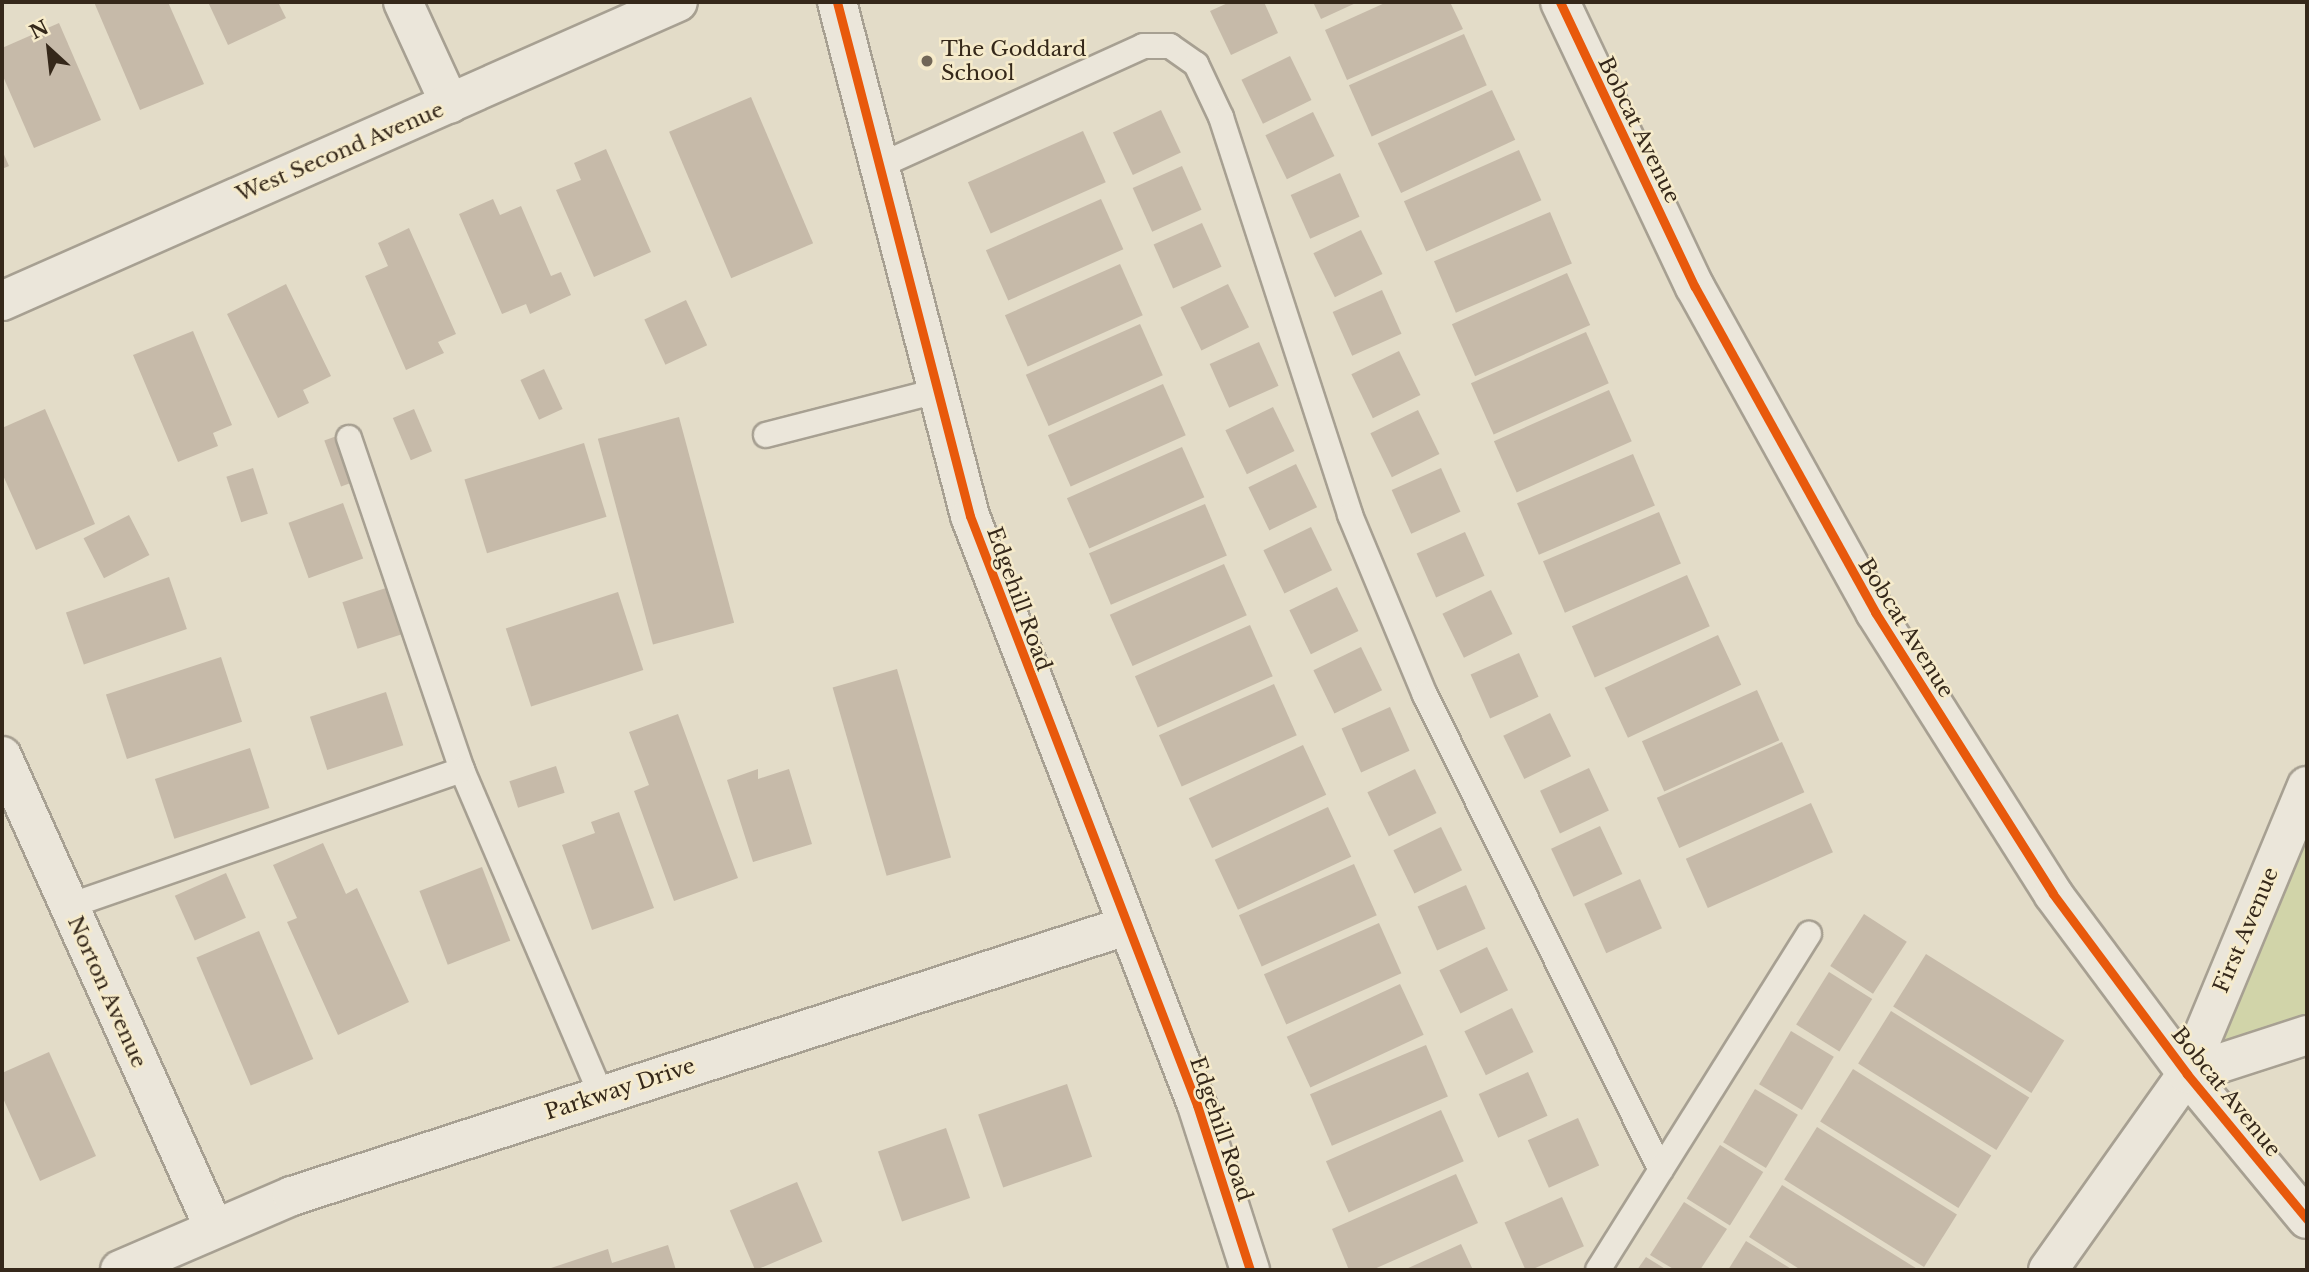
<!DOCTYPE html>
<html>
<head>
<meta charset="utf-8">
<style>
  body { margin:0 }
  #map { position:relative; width:2309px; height:1272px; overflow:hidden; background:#e3dcc8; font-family:"Libre Baskerville",serif }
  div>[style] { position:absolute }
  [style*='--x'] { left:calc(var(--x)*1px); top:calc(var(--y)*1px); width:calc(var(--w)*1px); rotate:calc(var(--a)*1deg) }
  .green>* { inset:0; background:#d1d4a9 }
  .building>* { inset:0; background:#c6baa9; transform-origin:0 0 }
  .roads { filter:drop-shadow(2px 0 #a7a092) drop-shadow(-2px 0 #a7a092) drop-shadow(0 2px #a7a092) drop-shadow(0 -2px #a7a092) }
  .service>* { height:24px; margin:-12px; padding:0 12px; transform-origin:12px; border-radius:12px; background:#ebe6da }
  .minor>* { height:38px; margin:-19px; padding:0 19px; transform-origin:19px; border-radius:19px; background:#ebe6da }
  .cycleway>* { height:9px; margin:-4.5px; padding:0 4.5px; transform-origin:4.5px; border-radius:4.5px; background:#e8590c }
  .dots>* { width:19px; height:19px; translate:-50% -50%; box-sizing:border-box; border:4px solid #f6ebcb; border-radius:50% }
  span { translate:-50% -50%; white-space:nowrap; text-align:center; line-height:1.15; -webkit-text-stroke:5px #f6ebcb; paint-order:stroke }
  .poi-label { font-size:21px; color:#35281a }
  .left { translate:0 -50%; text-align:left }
  .street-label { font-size:21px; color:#35281a }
  .frame { position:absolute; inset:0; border:4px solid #35281a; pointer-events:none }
  .north { position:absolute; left:14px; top:14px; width:70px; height:70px; -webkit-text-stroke:5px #f6ebcb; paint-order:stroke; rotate:333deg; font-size:19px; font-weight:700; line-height:28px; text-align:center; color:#35281a }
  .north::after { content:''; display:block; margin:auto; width:24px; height:32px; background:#35281a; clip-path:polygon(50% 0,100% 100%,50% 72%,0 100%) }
</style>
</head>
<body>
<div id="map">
  <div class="green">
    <div style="clip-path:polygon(2307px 786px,2307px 1035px,2187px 1074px)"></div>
  </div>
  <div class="building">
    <div style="clip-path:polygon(94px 2px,168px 2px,204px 84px,140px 110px)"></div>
    <div style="clip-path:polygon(208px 2px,278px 2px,286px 18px,228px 45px)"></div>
    <div style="clip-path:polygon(1230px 2px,1264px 2px,1278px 33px,1231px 55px,1210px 11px)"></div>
    <div style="clip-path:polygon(1313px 2px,1358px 2px,1321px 19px)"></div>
    <div style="clip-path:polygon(1387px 2px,1450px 2px,1463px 29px,1347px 80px,1325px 30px)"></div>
    <div style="clip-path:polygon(59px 23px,101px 120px,34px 148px,2px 74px,2px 48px)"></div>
    <div style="left:1464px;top:34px;width:56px;height:126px;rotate:66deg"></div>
    <div style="left:1290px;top:56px;width:49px;height:54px;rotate:64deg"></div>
    <div style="left:1492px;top:90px;width:55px;height:126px;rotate:65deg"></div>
    <div style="left:751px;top:97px;width:159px;height:89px;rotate:67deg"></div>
    <div style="left:1161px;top:110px;width:47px;height:53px;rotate:65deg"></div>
    <div style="left:1313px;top:112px;width:49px;height:53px;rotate:64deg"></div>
    <div style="left:1083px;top:131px;width:56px;height:126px;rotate:66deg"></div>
    <div style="clip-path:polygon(606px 149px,651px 252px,594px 277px,556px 190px,581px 180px,574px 163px)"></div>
    <div style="clip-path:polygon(2px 150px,9px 166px,2px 169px)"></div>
    <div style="left:1519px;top:150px;width:55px;height:126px;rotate:66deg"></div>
    <div style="left:1182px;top:166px;width:48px;height:54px;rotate:66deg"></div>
    <div style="left:1340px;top:173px;width:48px;height:54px;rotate:66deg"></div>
    <div style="clip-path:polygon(493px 199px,500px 215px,521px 206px,551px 276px,561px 272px,571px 295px,530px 314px,526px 304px,502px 314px,459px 214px)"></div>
    <div style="left:1101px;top:199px;width:55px;height:126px;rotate:66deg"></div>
    <div style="left:1550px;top:212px;width:56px;height:126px;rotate:67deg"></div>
    <div style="left:1202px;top:223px;width:48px;height:53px;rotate:66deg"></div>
    <div style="clip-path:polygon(409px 228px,456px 334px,438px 342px,444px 353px,406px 370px,365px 276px,388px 266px,378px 243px)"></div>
    <div style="left:1361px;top:230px;width:49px;height:53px;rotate:64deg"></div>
    <div style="left:1120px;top:264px;width:56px;height:126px;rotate:66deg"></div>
    <div style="left:1567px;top:273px;width:57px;height:126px;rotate:66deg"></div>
    <div style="clip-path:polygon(286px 284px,331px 376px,303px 390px,309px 403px,278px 418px,227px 314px)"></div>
    <div style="left:1228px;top:284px;width:48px;height:53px;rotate:64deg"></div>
    <div style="left:1382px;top:290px;width:48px;height:54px;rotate:66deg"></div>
    <div style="left:686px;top:300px;width:50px;height:46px;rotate:65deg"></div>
    <div style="left:1140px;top:324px;width:56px;height:125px;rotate:66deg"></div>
    <div style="clip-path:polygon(193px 331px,232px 425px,213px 433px,218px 446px,178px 462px,133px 355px)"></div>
    <div style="left:1586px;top:332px;width:56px;height:126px;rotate:66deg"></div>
    <div style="left:1259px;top:342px;width:48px;height:54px;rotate:66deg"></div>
    <div style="left:1399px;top:351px;width:49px;height:53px;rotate:64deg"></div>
    <div style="left:544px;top:369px;width:44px;height:26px;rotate:65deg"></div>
    <div style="left:1163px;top:384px;width:56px;height:126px;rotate:66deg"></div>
    <div style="left:1609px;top:390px;width:56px;height:126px;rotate:66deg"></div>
    <div style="left:1273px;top:407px;width:49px;height:53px;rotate:64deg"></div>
    <div style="clip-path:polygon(45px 409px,95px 524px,36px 550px,2px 473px,2px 428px)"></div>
    <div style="left:414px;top:409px;width:46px;height:23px;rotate:67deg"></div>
    <div style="left:1418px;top:410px;width:49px;height:53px;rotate:64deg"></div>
    <div style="left:679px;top:417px;width:213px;height:84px;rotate:75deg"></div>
    <div style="left:345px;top:433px;width:49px;height:22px;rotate:70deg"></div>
    <div style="left:584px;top:443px;width:77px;height:125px;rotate:73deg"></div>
    <div style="left:1182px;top:447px;width:55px;height:126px;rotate:66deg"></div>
    <div style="left:1633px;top:454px;width:56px;height:126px;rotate:67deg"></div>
    <div style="left:1296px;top:464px;width:48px;height:53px;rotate:64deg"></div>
    <div style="left:253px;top:468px;width:48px;height:28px;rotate:72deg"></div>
    <div style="left:1441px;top:468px;width:48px;height:54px;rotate:66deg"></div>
    <div style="left:343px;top:503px;width:59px;height:58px;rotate:70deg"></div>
    <div style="left:1205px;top:504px;width:56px;height:126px;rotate:67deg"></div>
    <div style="left:1659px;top:512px;width:56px;height:126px;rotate:67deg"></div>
    <div style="left:129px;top:515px;width:45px;height:51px;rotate:63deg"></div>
    <div style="left:1311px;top:527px;width:48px;height:53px;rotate:64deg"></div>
    <div style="left:1465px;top:532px;width:48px;height:53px;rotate:66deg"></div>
    <div style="left:1224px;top:564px;width:56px;height:125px;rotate:66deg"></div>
    <div style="left:1687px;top:575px;width:56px;height:126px;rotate:66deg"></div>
    <div style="left:169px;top:577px;width:55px;height:109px;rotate:71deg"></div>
    <div style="left:389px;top:587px;width:49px;height:49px;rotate:72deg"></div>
    <div style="left:1337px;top:587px;width:49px;height:53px;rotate:64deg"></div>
    <div style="left:1491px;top:590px;width:49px;height:54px;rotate:64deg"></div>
    <div style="left:618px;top:592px;width:82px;height:118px;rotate:72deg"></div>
    <div style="left:1250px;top:625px;width:56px;height:126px;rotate:66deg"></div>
    <div style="left:1718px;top:635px;width:55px;height:125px;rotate:65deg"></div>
    <div style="left:1361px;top:647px;width:48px;height:53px;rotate:64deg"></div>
    <div style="left:1519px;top:653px;width:48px;height:53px;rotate:66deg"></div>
    <div style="left:221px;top:657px;width:68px;height:121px;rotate:72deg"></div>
    <div style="left:897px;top:669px;width:196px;height:67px;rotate:74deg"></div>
    <div style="left:1274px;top:684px;width:56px;height:126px;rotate:66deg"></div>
    <div style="left:1757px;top:690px;width:55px;height:126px;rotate:66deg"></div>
    <div style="left:386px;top:692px;width:56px;height:80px;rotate:72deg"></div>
    <div style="left:1390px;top:707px;width:48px;height:53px;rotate:66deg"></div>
    <div style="left:1550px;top:713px;width:48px;height:52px;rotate:64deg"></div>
    <div style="clip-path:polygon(678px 714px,738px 878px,674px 901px,634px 791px,649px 785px,629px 732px)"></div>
    <div style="left:1782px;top:742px;width:55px;height:137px;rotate:66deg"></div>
    <div style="left:1303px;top:745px;width:55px;height:126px;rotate:65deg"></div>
    <div style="left:250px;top:748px;width:63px;height:100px;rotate:72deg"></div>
    <div style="left:556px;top:766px;width:28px;height:49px;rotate:72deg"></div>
    <div style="left:1589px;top:768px;width:47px;height:54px;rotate:65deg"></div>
    <div style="clip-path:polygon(758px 769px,758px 779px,789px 769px,812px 844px,753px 862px,727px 780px)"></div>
    <div style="left:1415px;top:769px;width:49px;height:53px;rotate:64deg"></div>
    <div style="left:1811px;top:803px;width:54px;height:137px;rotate:66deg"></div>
    <div style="left:1328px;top:807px;width:55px;height:125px;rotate:65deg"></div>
    <div style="clip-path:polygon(619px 812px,654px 908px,592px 930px,562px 845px,595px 833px,591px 822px)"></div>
    <div style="left:1600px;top:826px;width:53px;height:54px;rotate:65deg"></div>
    <div style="left:1441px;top:827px;width:48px;height:53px;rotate:64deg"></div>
    <div style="clip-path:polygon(323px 843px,346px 894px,357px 888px,409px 1002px,338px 1035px,287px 922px,297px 918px,273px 865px)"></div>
    <div style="left:1354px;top:864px;width:56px;height:126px;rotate:66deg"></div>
    <div style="left:482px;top:867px;width:79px;height:67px;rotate:69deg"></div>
    <div style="left:226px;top:873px;width:49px;height:56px;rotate:66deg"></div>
    <div style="left:1640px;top:879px;width:54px;height:61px;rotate:66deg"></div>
    <div style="left:1466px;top:885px;width:48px;height:53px;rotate:66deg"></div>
    <div style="left:1864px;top:914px;width:51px;height:62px;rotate:33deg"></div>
    <div style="left:1379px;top:923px;width:55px;height:126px;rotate:66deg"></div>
    <div style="left:259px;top:931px;width:139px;height:68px;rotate:67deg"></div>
    <div style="left:1487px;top:947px;width:48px;height:53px;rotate:64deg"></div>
    <div style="left:1926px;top:954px;width:163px;height:62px;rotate:32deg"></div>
    <div style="left:1829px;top:972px;width:51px;height:62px;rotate:32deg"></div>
    <div style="left:1400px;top:984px;width:56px;height:125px;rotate:65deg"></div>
    <div style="left:1512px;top:1008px;width:49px;height:53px;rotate:64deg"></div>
    <div style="left:1891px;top:1011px;width:163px;height:62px;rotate:32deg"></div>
    <div style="left:1791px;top:1031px;width:50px;height:62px;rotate:31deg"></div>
    <div style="left:1426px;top:1045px;width:56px;height:126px;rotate:67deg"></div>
    <div style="clip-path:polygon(49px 1052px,96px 1156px,40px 1181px,2px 1096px,2px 1073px)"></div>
    <div style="left:1853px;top:1069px;width:163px;height:62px;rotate:32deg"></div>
    <div style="left:1528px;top:1072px;width:48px;height:54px;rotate:66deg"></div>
    <div style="left:1067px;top:1084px;width:77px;height:94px;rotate:71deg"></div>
    <div style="left:1755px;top:1089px;width:50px;height:62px;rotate:31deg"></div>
    <div style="left:1441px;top:1110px;width:56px;height:126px;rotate:66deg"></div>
    <div style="left:1578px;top:1118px;width:52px;height:55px;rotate:66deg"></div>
    <div style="left:1817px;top:1127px;width:165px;height:62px;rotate:32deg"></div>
    <div style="left:946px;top:1128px;width:74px;height:72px;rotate:71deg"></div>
    <div style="left:1720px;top:1145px;width:51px;height:63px;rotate:32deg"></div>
    <div style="clip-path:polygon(1456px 1174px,1478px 1223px,1372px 1270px,1349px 1270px,1332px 1229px)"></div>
    <div style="left:797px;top:1182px;width:65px;height:73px;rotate:67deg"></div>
    <div style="clip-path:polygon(1782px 1185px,1919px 1270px,1801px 1270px,1749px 1237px)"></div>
    <div style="left:1562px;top:1197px;width:54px;height:63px;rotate:66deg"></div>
    <div style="clip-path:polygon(1684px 1202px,1727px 1229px,1700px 1270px,1675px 1270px,1650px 1255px)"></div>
    <div style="clip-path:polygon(1746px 1241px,1793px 1270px,1728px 1270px)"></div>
    <div style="clip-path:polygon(1461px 1244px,1473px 1270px,1404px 1270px)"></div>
    <div style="clip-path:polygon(668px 1245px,676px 1270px,545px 1270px,608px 1249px,612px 1263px)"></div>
    <div style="clip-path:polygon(1646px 1257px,1667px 1270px,1637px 1270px)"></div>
  </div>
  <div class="roads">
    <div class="service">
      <div style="--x:879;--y:166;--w:290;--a:-24.4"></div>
      <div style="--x:1143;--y:46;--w:27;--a:0"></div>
      <div style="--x:1170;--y:46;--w:32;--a:35"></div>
      <div style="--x:1196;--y:64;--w:59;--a:64.7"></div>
      <div style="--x:1221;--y:117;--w:418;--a:72"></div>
      <div style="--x:1350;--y:515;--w:195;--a:67.4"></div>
      <div style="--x:1425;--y:695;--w:530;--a:63.58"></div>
      <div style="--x:766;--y:435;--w:172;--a:-14.4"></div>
      <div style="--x:349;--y:438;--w:351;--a:71.2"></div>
      <div style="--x:462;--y:770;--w:353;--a:66.8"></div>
      <div style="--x:69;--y:906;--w:416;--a:-19.1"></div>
      <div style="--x:1598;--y:1270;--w:397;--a:-57.9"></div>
    </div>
    <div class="minor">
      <div style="--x:403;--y:2;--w:112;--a:65.3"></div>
      <div style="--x:837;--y:2;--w:531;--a:75.49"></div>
      <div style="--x:970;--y:516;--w:631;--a:68.92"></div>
      <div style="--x:1197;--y:1105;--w:173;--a:72.2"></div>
      <div style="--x:1560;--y:2;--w:315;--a:64.7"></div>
      <div style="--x:1695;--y:287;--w:372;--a:61"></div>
      <div style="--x:1875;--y:612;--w:333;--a:57.7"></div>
      <div style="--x:2053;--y:894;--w:224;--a:53.3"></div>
      <div style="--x:2187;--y:1074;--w:188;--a:50.4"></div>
      <div style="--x:2;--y:301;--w:739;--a:-23.86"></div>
      <div style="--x:2;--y:756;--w:517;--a:65.81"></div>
      <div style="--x:2187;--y:1074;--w:126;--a:-18"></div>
      <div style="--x:120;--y:1270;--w:187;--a:-23.3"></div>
      <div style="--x:292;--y:1196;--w:877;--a:-17.94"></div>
      <div style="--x:2048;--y:1270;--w:240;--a:-54.7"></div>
      <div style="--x:2187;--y:1074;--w:312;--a:-67.4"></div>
    </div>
  </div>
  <div class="cycleway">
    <div style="--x:837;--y:2;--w:531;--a:75.49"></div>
    <div style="--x:970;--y:516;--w:631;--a:68.92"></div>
    <div style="--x:1197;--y:1105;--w:173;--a:72.2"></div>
    <div style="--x:1560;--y:2;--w:315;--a:64.7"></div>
    <div style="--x:1695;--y:287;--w:372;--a:61"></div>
    <div style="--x:1875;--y:612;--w:333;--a:57.7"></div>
    <div style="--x:2053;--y:894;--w:224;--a:53.3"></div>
    <div style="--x:2187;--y:1074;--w:188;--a:50.4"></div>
  </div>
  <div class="dots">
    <div style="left:927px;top:61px;background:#726757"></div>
  </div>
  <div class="poi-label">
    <span class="left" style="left:941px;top:61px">The Goddard<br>School</span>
  </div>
  <div class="street-label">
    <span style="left:1639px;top:130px;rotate:64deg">Bobcat Avenue</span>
    <span style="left:340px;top:152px;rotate:-23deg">West Second Avenue</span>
    <span style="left:1019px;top:599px;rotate:70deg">Edgehill Road</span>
    <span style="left:1906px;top:628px;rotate:58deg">Bobcat Avenue</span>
    <span style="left:2246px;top:930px;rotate:-67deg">First Avenue</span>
    <span style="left:107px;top:992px;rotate:66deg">Norton Avenue</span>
    <span style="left:620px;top:1089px;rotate:-18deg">Parkway Drive</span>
    <span style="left:2226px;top:1092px;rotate:51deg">Bobcat Avenue</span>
    <span style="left:1221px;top:1129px;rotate:71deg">Edgehill Road</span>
  </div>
  <div class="frame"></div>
  <div class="north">N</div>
</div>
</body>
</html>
